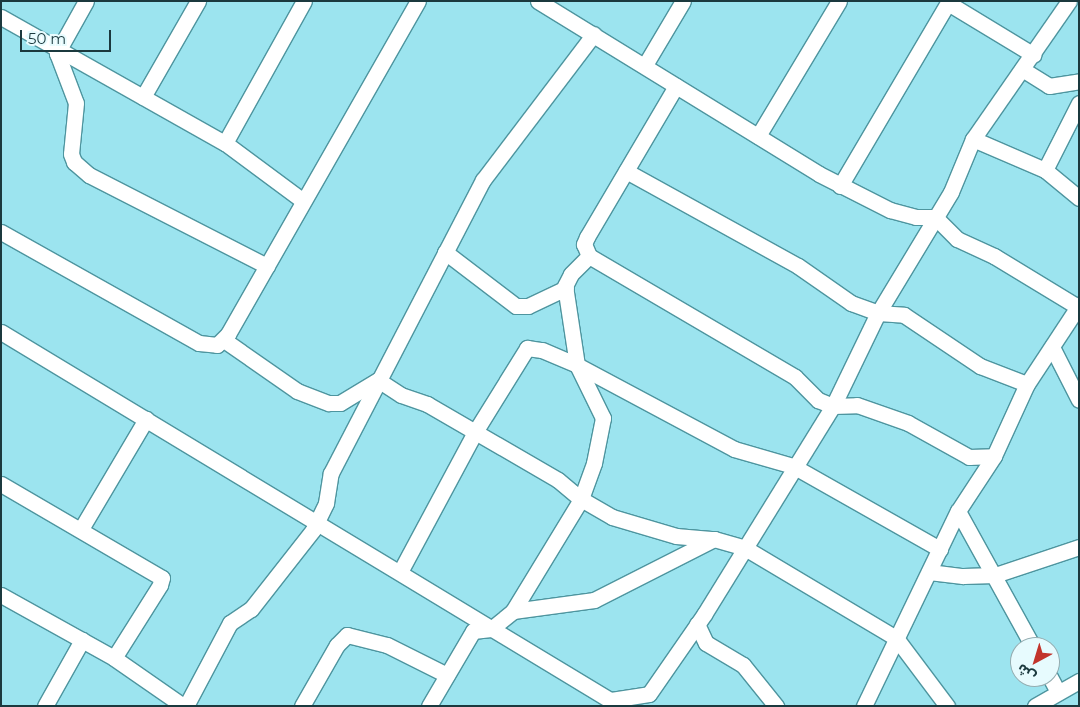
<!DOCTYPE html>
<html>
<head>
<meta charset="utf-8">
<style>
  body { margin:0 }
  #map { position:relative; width:1080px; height:707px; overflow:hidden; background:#9ce4ef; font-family:Montserrat,"Noto Sans Arabic",sans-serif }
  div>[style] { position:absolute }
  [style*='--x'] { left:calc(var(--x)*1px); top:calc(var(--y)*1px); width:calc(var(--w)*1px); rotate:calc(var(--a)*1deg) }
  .roads { filter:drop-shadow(1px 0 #4e959f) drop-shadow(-1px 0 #4e959f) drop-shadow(0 1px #4e959f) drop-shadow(0 -1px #4e959f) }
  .minor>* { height:15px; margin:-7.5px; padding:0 7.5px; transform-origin:7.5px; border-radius:7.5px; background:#fff }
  span { translate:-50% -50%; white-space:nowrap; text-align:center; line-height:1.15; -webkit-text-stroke:4px #e7fbfe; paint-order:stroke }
  .frame { position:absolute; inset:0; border:2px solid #1b393e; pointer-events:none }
  .north { position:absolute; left:1010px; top:637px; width:50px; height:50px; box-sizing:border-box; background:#e7fbfe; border:1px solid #95adb1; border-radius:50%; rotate:219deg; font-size:14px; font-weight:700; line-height:20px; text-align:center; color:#1b393e }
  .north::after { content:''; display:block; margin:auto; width:18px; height:22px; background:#c2342c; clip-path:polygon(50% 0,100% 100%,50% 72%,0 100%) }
  .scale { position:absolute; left:20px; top:30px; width:91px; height:22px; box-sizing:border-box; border:2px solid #1b393e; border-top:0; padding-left:6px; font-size:15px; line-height:18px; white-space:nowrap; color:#1b393e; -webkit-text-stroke:4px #e7fbfe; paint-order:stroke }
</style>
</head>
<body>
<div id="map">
  <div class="roads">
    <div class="minor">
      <div style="--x:86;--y:1;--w:60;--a:119.1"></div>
      <div style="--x:57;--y:53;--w:53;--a:69.2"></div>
      <div style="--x:76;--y:103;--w:51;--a:95.6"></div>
      <div style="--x:71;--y:154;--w:9;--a:69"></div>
      <div style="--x:74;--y:162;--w:20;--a:41"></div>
      <div style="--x:89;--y:175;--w:200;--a:27.1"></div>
      <div style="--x:538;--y:1;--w:330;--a:31.6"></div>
      <div style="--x:819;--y:174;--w:80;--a:26.9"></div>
      <div style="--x:890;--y:210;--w:27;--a:15"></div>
      <div style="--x:916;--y:217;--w:19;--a:0"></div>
      <div style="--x:935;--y:217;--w:31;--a:45"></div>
      <div style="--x:957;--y:239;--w:41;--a:24.7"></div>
      <div style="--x:994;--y:256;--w:98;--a:31.3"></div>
      <div style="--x:948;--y:3;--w:100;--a:31.2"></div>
      <div style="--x:1;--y:17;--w:257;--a:29.4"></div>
      <div style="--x:225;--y:143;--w:97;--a:36.6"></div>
      <div style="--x:645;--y:65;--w:74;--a:-59.3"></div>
      <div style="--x:1022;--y:69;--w:32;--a:32"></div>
      <div style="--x:1049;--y:86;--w:30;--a:-9"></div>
      <div style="--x:676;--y:86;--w:175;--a:120.5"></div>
      <div style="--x:587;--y:237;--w:8;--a:113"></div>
      <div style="--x:584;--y:244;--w:13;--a:67"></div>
      <div style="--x:589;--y:256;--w:239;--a:30.4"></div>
      <div style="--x:795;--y:377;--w:33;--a:45"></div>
      <div style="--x:818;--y:400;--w:16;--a:22"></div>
      <div style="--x:833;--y:406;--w:24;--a:-2"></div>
      <div style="--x:857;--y:405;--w:54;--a:19.4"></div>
      <div style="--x:908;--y:423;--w:70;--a:29.1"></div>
      <div style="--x:969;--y:457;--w:25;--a:-2"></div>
      <div style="--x:143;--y:97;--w:111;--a:-60.2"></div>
      <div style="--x:758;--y:136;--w:157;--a:-59"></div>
      <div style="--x:973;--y:139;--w:78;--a:23.3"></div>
      <div style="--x:1045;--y:170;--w:44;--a:39.5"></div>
      <div style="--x:225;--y:143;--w:162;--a:-60.9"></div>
      <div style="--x:1045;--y:170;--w:75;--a:-63.1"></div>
      <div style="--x:626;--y:171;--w:196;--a:28.9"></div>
      <div style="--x:798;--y:266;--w:65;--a:34.9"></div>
      <div style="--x:851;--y:303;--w:29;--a:20"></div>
      <div style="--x:878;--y:313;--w:26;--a:4"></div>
      <div style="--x:904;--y:315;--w:92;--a:33.9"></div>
      <div style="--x:980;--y:366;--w:50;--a:21"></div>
      <div style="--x:840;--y:186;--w:215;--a:-59.5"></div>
      <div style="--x:1;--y:232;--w:227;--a:29.3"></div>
      <div style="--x:199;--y:343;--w:18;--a:6"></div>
      <div style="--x:217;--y:345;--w:16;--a:-45"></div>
      <div style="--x:228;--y:334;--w:383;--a:-60.3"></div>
      <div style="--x:445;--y:252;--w:89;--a:37.3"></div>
      <div style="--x:516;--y:306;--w:12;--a:0"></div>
      <div style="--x:528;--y:306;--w:42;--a:-25.3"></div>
      <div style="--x:1;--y:332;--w:721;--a:31.15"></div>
      <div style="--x:224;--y:340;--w:89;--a:34.9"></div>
      <div style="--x:297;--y:391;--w:34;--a:21"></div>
      <div style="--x:329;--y:403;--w:11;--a:0"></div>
      <div style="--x:340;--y:403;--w:44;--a:-31.2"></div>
      <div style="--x:378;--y:380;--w:27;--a:33"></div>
      <div style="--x:401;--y:395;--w:28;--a:19"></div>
      <div style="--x:427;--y:404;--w:151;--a:30.1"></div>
      <div style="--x:558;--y:480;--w:30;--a:40"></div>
      <div style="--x:581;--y:499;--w:36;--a:30"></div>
      <div style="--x:612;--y:517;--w:67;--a:16.5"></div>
      <div style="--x:676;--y:536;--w:38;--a:5"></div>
      <div style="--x:714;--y:539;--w:32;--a:16"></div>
      <div style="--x:745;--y:548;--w:176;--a:30.8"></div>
      <div style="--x:896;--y:638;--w:85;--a:53.1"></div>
      <div style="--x:1052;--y:347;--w:59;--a:63"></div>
      <div style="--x:1;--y:484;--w:186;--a:30.3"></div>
      <div style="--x:162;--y:578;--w:7;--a:106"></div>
      <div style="--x:160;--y:585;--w:86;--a:122.2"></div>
      <div style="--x:958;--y:511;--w:155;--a:61.1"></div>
      <div style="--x:81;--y:529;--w:128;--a:-59.4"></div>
      <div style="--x:400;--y:572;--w:159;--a:-61.8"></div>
      <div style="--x:475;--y:432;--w:99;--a:-58.2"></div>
      <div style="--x:527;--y:348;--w:15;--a:8"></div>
      <div style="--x:542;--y:350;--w:38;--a:23"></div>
      <div style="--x:577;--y:365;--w:178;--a:28.1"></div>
      <div style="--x:734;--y:449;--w:61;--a:16.1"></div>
      <div style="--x:793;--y:466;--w:169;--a:29.5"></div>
      <div style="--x:929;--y:572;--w:34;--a:7"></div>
      <div style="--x:963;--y:576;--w:32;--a:-2"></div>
      <div style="--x:995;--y:575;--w:89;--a:-18.4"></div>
      <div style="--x:1;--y:595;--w:129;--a:29.1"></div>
      <div style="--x:114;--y:658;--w:84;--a:34.8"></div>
      <div style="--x:513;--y:611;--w:131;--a:-58.7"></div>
      <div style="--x:581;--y:499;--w:38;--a:-70"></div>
      <div style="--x:594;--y:463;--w:46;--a:-78.7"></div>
      <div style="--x:603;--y:418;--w:59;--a:-116.1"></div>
      <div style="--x:577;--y:365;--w:80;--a:-98.6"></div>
      <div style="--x:565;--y:286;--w:13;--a:-63"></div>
      <div style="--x:571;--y:274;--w:25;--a:-45"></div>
      <div style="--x:697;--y:624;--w:21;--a:65"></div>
      <div style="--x:706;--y:643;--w:43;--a:30.7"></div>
      <div style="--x:743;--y:665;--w:53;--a:51.2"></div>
      <div style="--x:1050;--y:677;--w:17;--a:62"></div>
      <div style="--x:611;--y:700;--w:38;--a:-9"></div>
      <div style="--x:649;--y:694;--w:98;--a:-55.3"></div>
      <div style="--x:705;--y:613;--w:243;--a:-58.3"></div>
      <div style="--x:833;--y:406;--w:103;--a:-64.2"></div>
      <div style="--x:878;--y:313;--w:141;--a:-58.9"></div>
      <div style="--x:951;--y:192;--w:57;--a:-67.5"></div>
      <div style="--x:973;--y:139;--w:168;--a:-55.2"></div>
      <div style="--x:45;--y:706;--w:76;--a:-60.7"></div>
      <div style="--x:186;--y:706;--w:94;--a:-62.1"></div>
      <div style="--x:230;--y:623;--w:25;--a:-34"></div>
      <div style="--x:251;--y:609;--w:100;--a:-51.9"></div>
      <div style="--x:313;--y:530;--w:30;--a:-64"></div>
      <div style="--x:326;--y:503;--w:30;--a:-81"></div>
      <div style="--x:331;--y:473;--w:330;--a:-62.6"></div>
      <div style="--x:483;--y:180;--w:183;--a:-52.8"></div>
      <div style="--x:302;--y:706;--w:70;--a:-60.2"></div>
      <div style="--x:337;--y:645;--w:14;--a:-45"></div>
      <div style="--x:347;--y:635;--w:41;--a:14"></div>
      <div style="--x:387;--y:645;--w:67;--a:26.6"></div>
      <div style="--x:429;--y:706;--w:87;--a:-59.6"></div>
      <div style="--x:473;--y:631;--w:18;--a:-6"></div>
      <div style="--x:491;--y:629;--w:28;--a:-39"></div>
      <div style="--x:513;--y:611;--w:82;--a:-7.7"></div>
      <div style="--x:594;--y:600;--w:135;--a:-26.9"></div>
      <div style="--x:864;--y:706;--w:216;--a:-64.3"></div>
      <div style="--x:958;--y:511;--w:66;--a:-56.8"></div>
      <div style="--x:994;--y:456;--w:79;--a:-65.4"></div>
      <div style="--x:1027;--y:384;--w:95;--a:-56.6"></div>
      <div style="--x:1035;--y:706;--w:51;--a:-29.6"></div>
    </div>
  </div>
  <div class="frame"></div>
  <div class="north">ش</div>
  <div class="scale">50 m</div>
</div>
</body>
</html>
